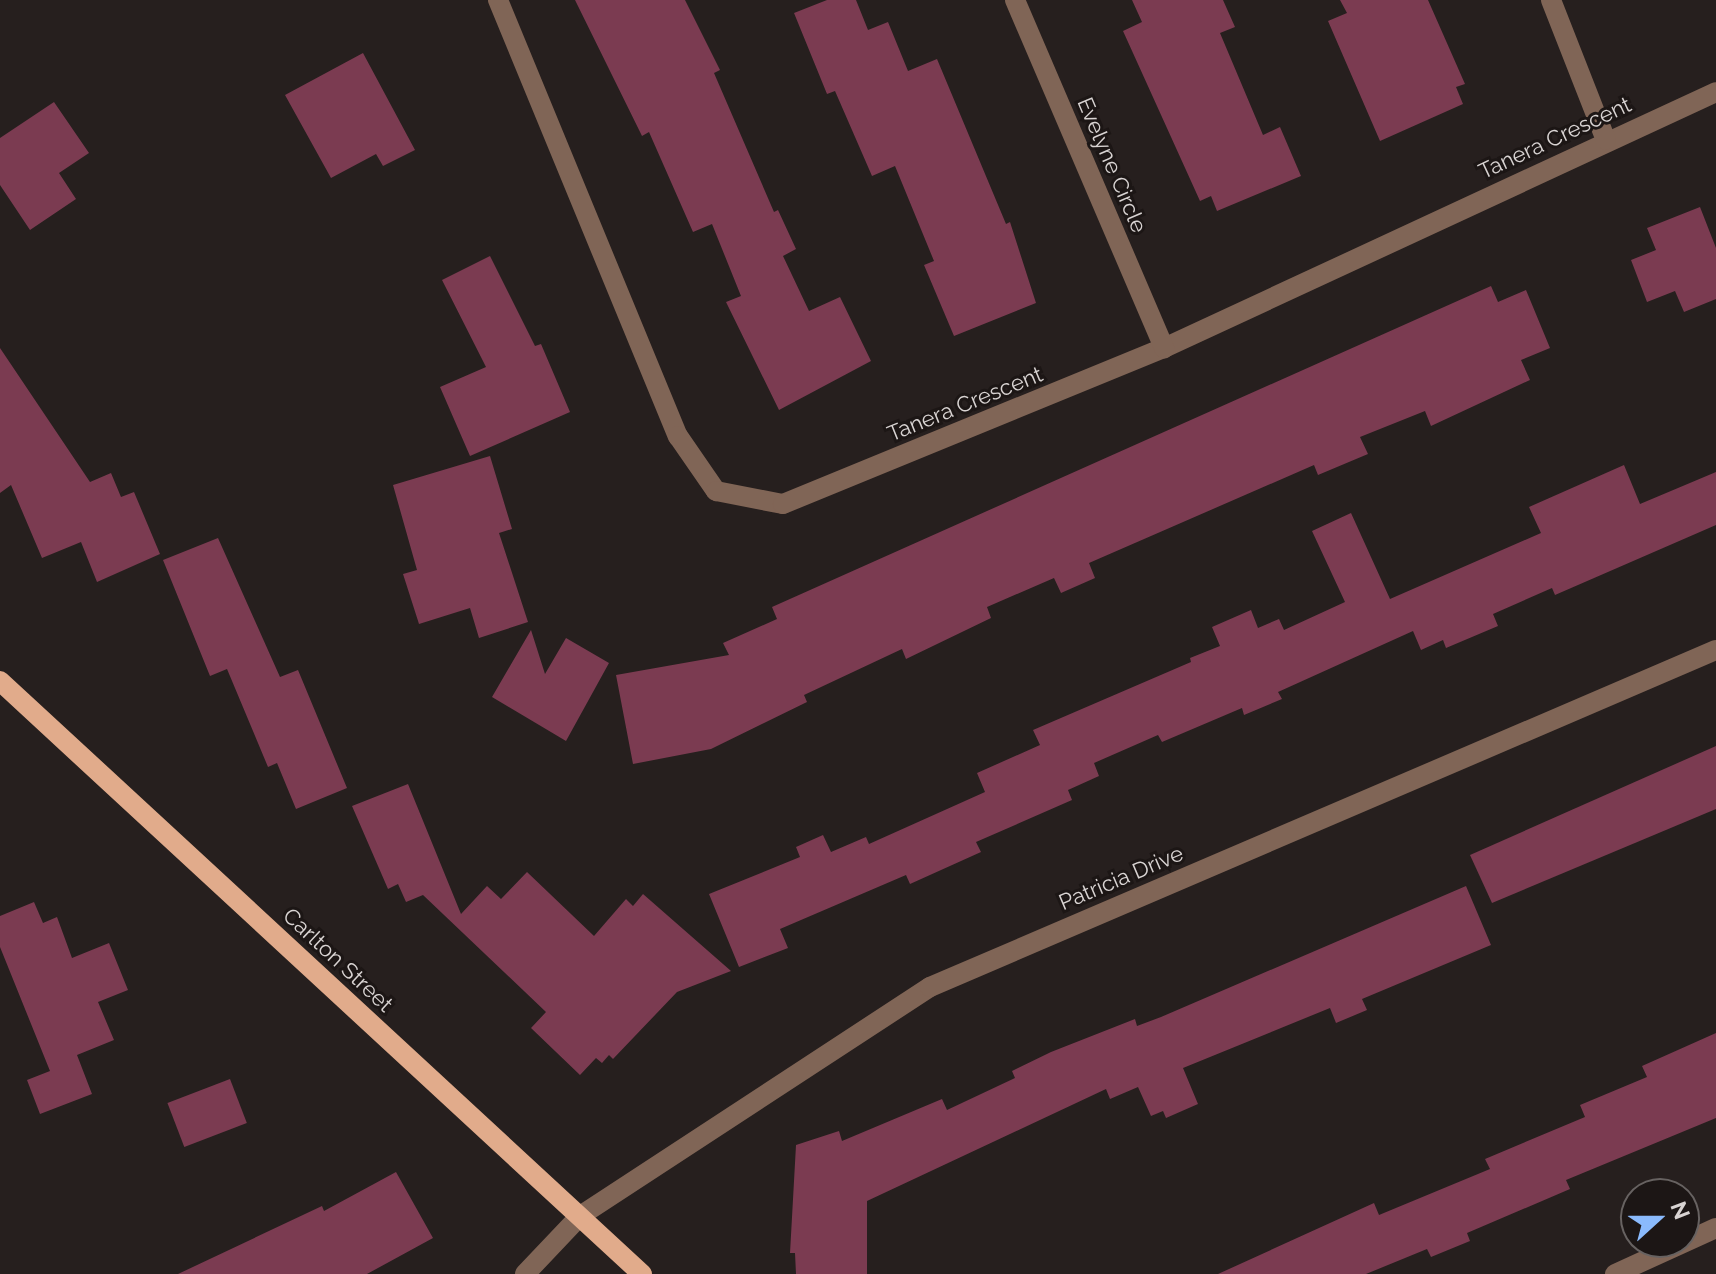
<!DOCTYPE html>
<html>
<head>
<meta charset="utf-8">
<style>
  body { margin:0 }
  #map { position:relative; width:1716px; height:1274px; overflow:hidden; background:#261f1e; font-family:Raleway,sans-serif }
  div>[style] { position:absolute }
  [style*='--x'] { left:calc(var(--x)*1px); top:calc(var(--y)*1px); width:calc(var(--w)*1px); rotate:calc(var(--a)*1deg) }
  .building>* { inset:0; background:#7b3b51; transform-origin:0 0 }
  .minor>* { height:20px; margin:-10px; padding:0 10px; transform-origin:10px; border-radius:10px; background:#806556 }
  .major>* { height:20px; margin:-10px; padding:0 10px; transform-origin:10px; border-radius:10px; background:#e1ab8b }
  span { translate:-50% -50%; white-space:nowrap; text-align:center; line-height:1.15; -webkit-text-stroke:6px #1c1615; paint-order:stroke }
  .street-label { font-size:22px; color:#d8d3d2 }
  .north { position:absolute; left:1620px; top:1178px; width:80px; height:80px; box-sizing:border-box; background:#1c1615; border:2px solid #676261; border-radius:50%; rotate:69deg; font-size:22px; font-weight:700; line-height:32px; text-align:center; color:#d8d3d2 }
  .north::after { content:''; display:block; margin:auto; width:28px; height:36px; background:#8abafc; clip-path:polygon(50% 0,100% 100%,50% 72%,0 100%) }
</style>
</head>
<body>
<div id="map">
  <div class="building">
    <div style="clip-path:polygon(575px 0,685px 0,720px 70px,714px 73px,774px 212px,778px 210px,796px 249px,783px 256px,809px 311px,840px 297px,871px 361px,779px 410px,726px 302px,741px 296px,712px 224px,693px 232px,649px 132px,642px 136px)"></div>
    <div style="clip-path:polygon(827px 0,856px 0,868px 30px,888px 22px,908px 71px,937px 59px,1006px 224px,1010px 222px,1036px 303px,954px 336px,924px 265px,934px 261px,895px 166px,872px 176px,835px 91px,827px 94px,794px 13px)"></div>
    <div style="clip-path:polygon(1132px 0,1223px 0,1235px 27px,1220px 33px,1263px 135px,1280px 127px,1301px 176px,1217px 211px,1211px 196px,1200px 201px,1123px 31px,1142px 22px)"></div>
    <div style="clip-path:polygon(1340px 0,1428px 0,1465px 84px,1456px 87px,1463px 104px,1380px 141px,1328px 21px,1347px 13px)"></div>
    <div style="clip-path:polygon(363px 53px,415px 150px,383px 166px,376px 154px,331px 178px,285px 95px)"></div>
    <div style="clip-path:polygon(54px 102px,89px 153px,59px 173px,76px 199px,30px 230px,0 185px,0 138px)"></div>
    <div style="clip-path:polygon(1700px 207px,1716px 248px,1716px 299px,1684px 312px,1675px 291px,1647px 302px,1631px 260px,1656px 250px,1647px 228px)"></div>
    <div style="clip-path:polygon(490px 256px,535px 346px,541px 344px,570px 412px,470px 456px,440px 387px,486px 367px,442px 280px)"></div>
    <div style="clip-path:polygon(1491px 286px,1498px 302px,1526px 290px,1550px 348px,1521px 360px,1530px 380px,1431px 426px,1425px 411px,1360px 437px,1368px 454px,1318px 475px,1314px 465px,1089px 563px,1095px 578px,1061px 593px,1054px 578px,987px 607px,991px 618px,906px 659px,902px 649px,804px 695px,807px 702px,711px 749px,633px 764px,616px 675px,729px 655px,723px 643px,777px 619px,772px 607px)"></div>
    <div style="clip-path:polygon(0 348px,90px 482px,111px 473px,121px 497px,134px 492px,160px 554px,97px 582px,81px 542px,42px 558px,11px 485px,0 493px)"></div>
    <div style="clip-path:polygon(490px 456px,512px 529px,499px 533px,528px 622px,479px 638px,470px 608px,419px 624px,403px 574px,417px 570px,393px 485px)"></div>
    <div style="clip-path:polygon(1624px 465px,1640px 504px,1716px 472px,1716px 525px,1555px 595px,1552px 588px,1493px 614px,1498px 626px,1446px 648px,1443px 640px,1421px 650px,1413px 631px,1278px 692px,1282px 699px,1244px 715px,1242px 708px,1162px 742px,1158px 735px,1094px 763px,1099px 776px,1068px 790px,1072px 800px,976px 842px,981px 852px,910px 884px,906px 875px,780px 929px,788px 948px,739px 967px,709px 894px,800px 857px,796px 847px,823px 835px,831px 852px,866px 837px,869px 844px,985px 792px,977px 773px,1040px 745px,1033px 730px,1191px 662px,1190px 658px,1220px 646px,1212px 627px,1251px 610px,1258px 628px,1279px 619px,1284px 630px,1345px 602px,1312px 531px,1351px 513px,1390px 599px,1541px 533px,1529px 507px)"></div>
    <div style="clip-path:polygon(218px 538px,280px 677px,298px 670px,347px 788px,296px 809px,277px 763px,268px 767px,227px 669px,210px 676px,163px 560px)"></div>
    <div style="clip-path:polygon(531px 630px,545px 674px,566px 638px,609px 663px,566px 741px,492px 697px)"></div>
    <div style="clip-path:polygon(1716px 746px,1716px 809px,1492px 903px,1470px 855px)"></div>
    <div style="clip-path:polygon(408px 784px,461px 914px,487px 886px,501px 899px,527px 872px,594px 936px,626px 899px,633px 906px,643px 894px,731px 971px,677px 992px,613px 1059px,609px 1055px,602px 1063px,596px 1058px,580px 1075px,531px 1028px,546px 1012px,423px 895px,406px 902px,398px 884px,388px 889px,352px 806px)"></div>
    <div style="clip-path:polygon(1466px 886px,1491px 945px,1362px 999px,1367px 1010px,1336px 1023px,1330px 1008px,1183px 1068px,1198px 1104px,1166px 1118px,1163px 1111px,1151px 1116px,1138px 1087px,1110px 1099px,1106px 1089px,867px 1201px,867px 1274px,796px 1274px,795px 1253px,790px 1253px,796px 1145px,839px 1131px,842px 1141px,942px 1099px,947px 1110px,1015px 1078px,1012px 1071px,1051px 1052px,1135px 1019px,1137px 1026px,1161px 1017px)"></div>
    <div style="clip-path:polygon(34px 902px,43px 923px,57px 917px,72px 958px,109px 943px,128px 990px,98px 1002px,114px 1040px,77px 1055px,92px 1094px,40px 1114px,27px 1080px,50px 1071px,0 947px,0 916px)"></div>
    <div style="clip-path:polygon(1716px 1033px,1716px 1118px,1566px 1180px,1570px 1189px,1467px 1233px,1470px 1241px,1431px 1257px,1427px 1249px,1366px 1274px,1218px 1274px,1374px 1203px,1379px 1215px,1490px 1169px,1485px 1159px,1585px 1117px,1580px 1105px,1647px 1077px,1642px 1066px)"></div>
    <div style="left:230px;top:1079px;width:47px;height:67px;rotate:69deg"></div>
    <div style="clip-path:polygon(396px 1172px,433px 1238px,367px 1274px,178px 1274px,322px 1206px,324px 1211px)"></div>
  </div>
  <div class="minor">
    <div style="--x:498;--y:0;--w:472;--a:67.6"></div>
    <div style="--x:678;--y:436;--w:67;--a:55.4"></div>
    <div style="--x:716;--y:491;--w:68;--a:11"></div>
    <div style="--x:783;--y:504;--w:412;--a:-22.3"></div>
    <div style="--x:1164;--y:348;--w:608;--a:-24.88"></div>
    <div style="--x:1015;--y:0;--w:379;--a:66.8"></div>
    <div style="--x:1551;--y:0;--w:150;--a:68.6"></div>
    <div style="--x:525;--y:1274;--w:80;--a:-46.5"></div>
    <div style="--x:580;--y:1216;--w:418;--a:-33.2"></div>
    <div style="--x:930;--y:987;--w:855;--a:-23.21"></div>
    <div style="--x:1615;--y:1274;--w:111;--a:-24.5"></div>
  </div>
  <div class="major">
    <div style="--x:0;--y:681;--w:874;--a:42.73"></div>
  </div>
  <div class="street-label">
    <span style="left:1555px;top:138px;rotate:-25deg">Tanera Crescent</span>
    <span style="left:1112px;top:165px;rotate:67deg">Evelyne Circle</span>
    <span style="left:965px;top:404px;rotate:-22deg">Tanera Crescent</span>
    <span style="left:1121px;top:878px;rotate:-23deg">Patricia Drive</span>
    <span style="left:338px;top:960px;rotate:43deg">Carlton Street</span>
  </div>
  <div class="north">N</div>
</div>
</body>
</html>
